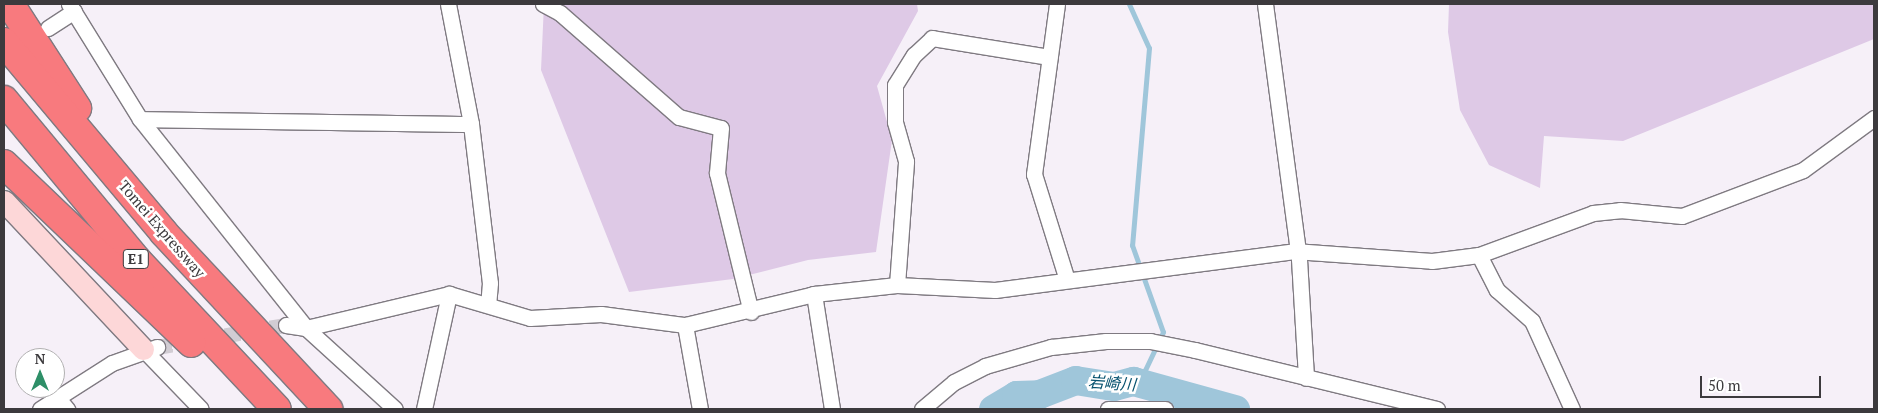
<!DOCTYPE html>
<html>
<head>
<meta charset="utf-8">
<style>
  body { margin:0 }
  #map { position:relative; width:1878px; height:413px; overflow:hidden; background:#f6f0f8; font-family:"PT Serif","Noto Sans JP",serif }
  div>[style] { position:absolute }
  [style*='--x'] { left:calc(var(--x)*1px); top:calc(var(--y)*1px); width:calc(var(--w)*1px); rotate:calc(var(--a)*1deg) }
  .green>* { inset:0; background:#dec9e6 }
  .stream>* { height:5px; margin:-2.5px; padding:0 2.5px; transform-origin:2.5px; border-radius:2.5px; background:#9fc6da }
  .river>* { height:29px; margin:-14.5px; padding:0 14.5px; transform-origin:14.5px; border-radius:14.5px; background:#9fc6da }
  .street-tunnel>* { height:15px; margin-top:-7.5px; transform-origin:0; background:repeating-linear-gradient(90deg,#d1ccd3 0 15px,transparent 0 23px) }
  .roads { filter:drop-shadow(1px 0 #7f7a81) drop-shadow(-1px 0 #7f7a81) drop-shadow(0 1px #7f7a81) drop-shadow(0 -1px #7f7a81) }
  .street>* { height:15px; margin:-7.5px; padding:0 7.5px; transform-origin:7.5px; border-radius:7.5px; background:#fff }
  .secondary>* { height:21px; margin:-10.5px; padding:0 10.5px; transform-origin:10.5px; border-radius:10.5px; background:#fdd7d8 }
  .highway>* { height:28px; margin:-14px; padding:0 14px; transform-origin:14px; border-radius:14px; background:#f87a7e }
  span { translate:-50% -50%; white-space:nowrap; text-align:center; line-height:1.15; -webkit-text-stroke:5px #fff; paint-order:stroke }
  .shield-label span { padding:1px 4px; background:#fff; border:1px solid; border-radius:4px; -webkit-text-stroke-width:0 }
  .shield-label { font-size:14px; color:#3c3a3d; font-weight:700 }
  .street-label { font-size:15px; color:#3c3a3d }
  .water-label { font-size:16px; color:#07526f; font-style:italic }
  .frame { position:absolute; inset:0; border:5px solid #3c3a3d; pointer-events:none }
  .north { position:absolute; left:15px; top:348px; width:50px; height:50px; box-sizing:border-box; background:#fff; border:1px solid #b1b0b1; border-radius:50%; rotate:0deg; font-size:14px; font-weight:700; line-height:20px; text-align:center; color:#3c3a3d }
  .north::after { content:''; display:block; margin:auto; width:18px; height:22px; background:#2e8f68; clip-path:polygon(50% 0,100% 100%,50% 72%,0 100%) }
  .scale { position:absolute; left:1700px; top:376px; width:121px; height:22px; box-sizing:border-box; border:2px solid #3c3a3d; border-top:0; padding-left:6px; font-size:15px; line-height:18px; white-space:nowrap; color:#3c3a3d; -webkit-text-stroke:4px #fff; paint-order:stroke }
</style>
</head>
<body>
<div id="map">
  <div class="green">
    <div style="clip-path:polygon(544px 4px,917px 4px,918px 11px,877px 86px,892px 140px,876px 252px,808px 260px,733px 279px,629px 292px,541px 70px)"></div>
    <div style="clip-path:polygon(1449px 4px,1874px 4px,1874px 39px,1623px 141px,1544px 136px,1540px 188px,1489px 165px,1460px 110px,1448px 32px)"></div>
  </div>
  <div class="stream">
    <div style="--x:1129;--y:4;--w:48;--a:65.6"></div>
    <div style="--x:1149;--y:48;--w:198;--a:94.9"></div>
    <div style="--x:1132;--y:245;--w:92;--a:70.4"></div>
    <div style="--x:1163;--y:332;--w:42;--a:115.3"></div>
    <div style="--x:1145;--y:370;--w:16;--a:137"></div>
  </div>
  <div class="river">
    <div style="--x:993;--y:409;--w:27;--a:-31"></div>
    <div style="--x:1016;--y:395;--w:23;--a:-2"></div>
    <div style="--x:1039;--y:394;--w:39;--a:-21"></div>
    <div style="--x:1075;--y:380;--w:39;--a:9"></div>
    <div style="--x:1114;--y:386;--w:20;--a:-15"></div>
    <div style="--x:1133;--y:381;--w:106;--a:15.4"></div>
  </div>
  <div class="street-tunnel">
    <div style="--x:157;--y:347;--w:131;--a:-9.7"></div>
  </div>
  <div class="roads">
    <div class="street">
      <div style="--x:69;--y:4;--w:135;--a:58.3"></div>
      <div style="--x:140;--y:119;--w:267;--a:51.5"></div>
      <div style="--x:306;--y:328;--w:120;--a:42.3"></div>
      <div style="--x:448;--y:4;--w:122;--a:79.1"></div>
      <div style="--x:471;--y:124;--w:160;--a:83.2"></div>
      <div style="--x:490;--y:283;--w:21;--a:95"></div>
      <div style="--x:543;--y:4;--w:19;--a:28"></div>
      <div style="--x:560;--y:13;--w:158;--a:41.2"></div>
      <div style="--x:679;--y:117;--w:43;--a:14.7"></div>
      <div style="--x:721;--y:128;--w:45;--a:95.1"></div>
      <div style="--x:717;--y:173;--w:143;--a:76.3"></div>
      <div style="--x:1057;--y:4;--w:172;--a:97.7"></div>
      <div style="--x:1034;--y:174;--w:111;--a:72.7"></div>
      <div style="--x:1265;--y:4;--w:257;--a:82.4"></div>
      <div style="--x:1299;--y:259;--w:119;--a:86.6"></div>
      <div style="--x:48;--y:28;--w:31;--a:-33"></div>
      <div style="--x:140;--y:119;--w:331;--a:0.9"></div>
      <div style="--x:1479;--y:255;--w:39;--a:63"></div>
      <div style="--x:1497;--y:290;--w:47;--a:41.5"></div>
      <div style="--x:1532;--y:321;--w:97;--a:65.6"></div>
      <div style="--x:897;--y:285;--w:124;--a:-85.8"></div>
      <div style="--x:906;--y:161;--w:41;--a:-105.8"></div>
      <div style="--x:895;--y:122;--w:37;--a:-90"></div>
      <div style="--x:895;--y:85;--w:36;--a:-58"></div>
      <div style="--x:914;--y:55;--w:25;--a:-43"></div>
      <div style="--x:932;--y:38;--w:119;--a:9.2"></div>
      <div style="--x:814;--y:294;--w:116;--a:81.1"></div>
      <div style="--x:286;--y:325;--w:20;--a:9"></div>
      <div style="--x:306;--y:328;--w:147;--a:-13.4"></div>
      <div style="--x:449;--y:294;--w:84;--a:16.5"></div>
      <div style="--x:530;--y:318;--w:71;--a:-3.2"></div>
      <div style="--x:601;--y:314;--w:85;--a:7.5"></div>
      <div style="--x:685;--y:325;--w:133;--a:-13.5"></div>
      <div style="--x:814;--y:294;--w:83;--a:-6.2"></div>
      <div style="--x:897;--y:285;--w:98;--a:2.9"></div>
      <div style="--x:995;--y:290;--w:302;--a:-7.4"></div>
      <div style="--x:1294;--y:251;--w:138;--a:4.1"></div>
      <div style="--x:1432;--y:261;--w:47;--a:-7.3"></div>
      <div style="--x:1479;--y:255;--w:121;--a:-20.2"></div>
      <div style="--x:1593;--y:213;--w:27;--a:-6"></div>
      <div style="--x:1620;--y:210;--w:62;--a:5.5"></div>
      <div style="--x:1682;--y:216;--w:129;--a:-20.8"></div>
      <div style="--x:1803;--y:170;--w:88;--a:-36.2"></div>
      <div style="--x:685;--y:325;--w:85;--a:79.9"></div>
      <div style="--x:143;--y:349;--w:83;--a:46"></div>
      <div style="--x:57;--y:397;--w:16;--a:50"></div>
      <div style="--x:40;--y:409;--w:85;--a:-32.6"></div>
      <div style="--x:112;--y:363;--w:48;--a:-19.6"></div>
      <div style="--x:424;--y:409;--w:118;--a:-77.7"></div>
      <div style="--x:922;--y:409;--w:42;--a:-40.2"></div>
      <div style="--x:954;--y:382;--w:35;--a:-27"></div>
      <div style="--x:985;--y:366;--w:69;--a:-16.1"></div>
      <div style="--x:1051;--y:347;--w:55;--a:-6.2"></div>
      <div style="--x:1106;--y:341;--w:44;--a:0"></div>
      <div style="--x:1150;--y:341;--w:46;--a:11.3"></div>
      <div style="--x:1195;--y:350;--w:249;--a:13.7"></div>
      <div style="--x:1108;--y:409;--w:57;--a:0"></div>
    </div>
    <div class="secondary">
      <div style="--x:4;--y:201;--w:203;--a:46.8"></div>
    </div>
    <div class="highway">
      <div style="--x:10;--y:4;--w:124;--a:57.2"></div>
      <div style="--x:4;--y:42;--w:249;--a:50"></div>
      <div style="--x:164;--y:233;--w:241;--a:47"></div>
      <div style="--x:4;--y:100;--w:208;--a:50.3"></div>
      <div style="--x:137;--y:260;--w:204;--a:46.8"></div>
      <div style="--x:4;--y:164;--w:259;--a:43.7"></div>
    </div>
  </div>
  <div class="shield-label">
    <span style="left:136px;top:259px">E1</span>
  </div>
  <div class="street-label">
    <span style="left:162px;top:229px;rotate:49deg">Tomei Expressway</span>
  </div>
  <div class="water-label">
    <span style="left:1112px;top:383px;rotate:4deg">岩崎川</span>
  </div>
  <div class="frame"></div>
  <div class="north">N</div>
  <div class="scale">50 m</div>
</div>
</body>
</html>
